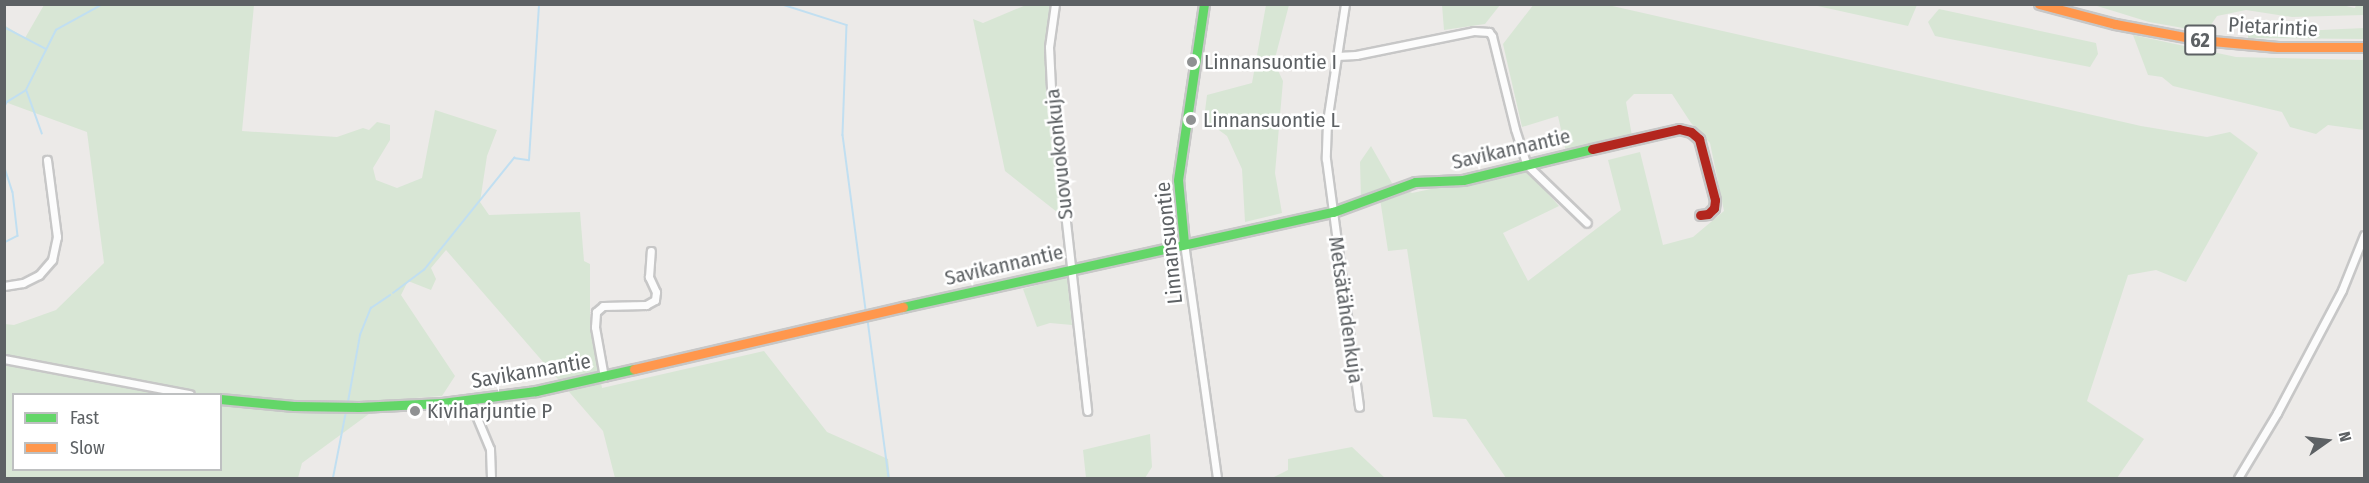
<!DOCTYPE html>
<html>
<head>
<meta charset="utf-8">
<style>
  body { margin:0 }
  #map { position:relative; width:2369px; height:483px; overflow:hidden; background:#eceae8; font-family:"Fira Sans Condensed",sans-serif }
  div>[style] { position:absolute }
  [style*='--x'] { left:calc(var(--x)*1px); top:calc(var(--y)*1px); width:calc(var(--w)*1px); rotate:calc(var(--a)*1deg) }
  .green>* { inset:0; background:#d8e6d5 }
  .stream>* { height:1.5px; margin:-0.75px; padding:0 0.75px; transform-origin:0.75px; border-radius:0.75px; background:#c1dff1 }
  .roads { filter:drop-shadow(2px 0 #c7c7c7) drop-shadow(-2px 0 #c7c7c7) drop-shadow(0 2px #c7c7c7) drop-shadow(0 -2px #c7c7c7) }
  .street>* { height:7px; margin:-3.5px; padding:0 3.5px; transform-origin:3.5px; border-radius:3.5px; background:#fcfcfc }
  .fast>* { height:9px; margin:-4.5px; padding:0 4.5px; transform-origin:4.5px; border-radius:4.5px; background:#63d668 }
  .slow>* { height:9px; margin:-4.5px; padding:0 4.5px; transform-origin:4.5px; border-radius:4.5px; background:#ff974d }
  .jam>* { height:9px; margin:-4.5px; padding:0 4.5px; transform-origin:4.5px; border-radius:4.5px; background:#b3261e }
  .dots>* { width:16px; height:16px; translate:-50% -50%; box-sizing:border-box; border:3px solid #fff; border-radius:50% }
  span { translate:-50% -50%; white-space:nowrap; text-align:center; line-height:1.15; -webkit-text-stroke:5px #fff; paint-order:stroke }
  .shield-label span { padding:2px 4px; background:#fff; border:2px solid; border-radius:4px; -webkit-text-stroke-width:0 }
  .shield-label { font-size:20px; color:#5d6164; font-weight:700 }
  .street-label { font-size:21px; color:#5d6164 }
  .poi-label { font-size:21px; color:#5d6164 }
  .left { translate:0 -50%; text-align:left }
  .frame { position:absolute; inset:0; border:6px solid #5d6164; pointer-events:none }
  .legend { position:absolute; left:12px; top:393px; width:210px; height:78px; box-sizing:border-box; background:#fff; border:2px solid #bec0c1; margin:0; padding:8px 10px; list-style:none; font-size:18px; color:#5d6164 }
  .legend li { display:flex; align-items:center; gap:12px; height:30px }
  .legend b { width:30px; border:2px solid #bec0c1 }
  .north { position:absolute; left:2297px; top:411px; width:60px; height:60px; -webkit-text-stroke:4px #fff; paint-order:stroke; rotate:76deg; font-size:16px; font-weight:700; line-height:24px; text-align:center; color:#5d6164 }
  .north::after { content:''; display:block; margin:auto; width:21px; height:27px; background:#5d6164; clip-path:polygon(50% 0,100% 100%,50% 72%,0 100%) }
</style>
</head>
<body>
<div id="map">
  <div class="green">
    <div style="clip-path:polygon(1534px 4px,1608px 5px,2141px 126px,2207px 137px,2230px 132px,2258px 153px,2186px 282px,2156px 270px,2128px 275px,2087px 401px,2144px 439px,2117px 478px,1506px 478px,1466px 419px,1433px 417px,1407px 249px,1388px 251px,1380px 199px,1361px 198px,1360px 162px,1371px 146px,1392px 183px,1412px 193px,1526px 169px,1559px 206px,1503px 233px,1528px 281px,1621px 210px,1608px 160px,1640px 152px,1663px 245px,1693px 237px,1724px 211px,1710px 143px,1691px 123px,1672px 94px,1634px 94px,1626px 102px,1632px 136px,1566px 152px,1558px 116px,1522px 127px,1503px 44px)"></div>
    <div style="clip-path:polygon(evenodd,44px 5px,254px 5px,242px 131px,337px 137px,363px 128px,369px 130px,377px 122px,390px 125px,390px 140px,373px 168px,376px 180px,397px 188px,422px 178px,435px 110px,497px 130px,487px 156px,480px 202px,489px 215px,580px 212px,584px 261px,590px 264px,590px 320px,602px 388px,764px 351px,827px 432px,888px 459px,890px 478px,615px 478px,603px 431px,446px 250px,431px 268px,436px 279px,431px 290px,408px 281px,401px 295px,455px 376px,442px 396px,388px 400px,302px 463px,298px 478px,5px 478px,5px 324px,14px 325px,56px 310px,104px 263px,87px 132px,5px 102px,4px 25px,25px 38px,44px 5px,14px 394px,220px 394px,220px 470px,14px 470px,14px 394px)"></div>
    <div style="clip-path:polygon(1026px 5px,1050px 5px,1045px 58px,1060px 208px,1057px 212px,1005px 171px,973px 19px,983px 23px)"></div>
    <div style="clip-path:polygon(1266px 5px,1289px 5px,1274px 62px,1283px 81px,1275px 173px,1282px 213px,1245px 222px,1242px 169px,1227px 136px,1204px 119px,1207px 95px,1252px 83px)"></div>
    <div style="clip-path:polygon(1442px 5px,1442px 4px,1500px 5px,1485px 24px,1444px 30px)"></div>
    <div style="clip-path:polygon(1813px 5px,1917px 5px,1908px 26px)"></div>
    <div style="clip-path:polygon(2342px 5px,2355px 8px,2356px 5px,2364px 5px,2364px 15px,2292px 17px,2246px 10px,2217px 16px,2206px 32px,2149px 22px,2094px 5px)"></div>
    <div style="clip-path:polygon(1939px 9px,2096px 43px,2098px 54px,2090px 67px,1935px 36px,1928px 22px)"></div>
    <div style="clip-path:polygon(2254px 27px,2300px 31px,2364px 28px,2364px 39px,2248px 38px,2248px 34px)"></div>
    <div style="clip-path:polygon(2133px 35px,2236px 57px,2364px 60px,2364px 130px,2328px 125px,2316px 134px,2290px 127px,2282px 112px,2173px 86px,2162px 77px,2148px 75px)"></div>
    <div style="clip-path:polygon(1067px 277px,1072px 325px,1050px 323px,1037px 327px,1023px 289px)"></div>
    <div style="clip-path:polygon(1150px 434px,1152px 467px,1145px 478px,1086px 478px,1083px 450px)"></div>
    <div style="clip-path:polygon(1352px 447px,1385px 478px,1272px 478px,1288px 470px,1288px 459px)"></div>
  </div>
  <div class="stream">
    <div style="--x:781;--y:4;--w:69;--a:17.7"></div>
    <div style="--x:847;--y:25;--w:110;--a:92.1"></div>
    <div style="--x:843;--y:135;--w:177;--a:82.5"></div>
    <div style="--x:4;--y:27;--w:47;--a:27.6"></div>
    <div style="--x:27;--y:91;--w:45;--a:70.3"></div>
    <div style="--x:4;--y:107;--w:6;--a:-59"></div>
    <div style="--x:7;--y:102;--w:22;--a:-32"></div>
    <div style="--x:26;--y:90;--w:67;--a:-63.4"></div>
    <div style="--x:56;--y:30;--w:54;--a:-29"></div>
    <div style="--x:4;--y:165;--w:28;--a:72"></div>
    <div style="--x:13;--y:192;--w:44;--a:83.5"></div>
    <div style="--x:18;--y:236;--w:16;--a:153"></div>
    <div style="--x:393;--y:293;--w:39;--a:-37"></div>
    <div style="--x:424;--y:270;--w:144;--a:-51.2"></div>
    <div style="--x:514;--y:158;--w:15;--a:8"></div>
    <div style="--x:529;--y:160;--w:156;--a:-86.3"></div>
    <div style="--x:868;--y:320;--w:159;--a:82.4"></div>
    <div style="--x:348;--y:402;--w:68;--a:-79.8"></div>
    <div style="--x:360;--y:335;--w:29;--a:-68"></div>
    <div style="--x:371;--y:308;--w:23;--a:-34"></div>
    <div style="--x:333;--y:478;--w:67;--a:-78.9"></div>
  </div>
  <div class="roads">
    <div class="street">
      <div style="--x:1055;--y:4;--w:43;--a:97.9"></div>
      <div style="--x:1049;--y:47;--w:41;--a:87.2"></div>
      <div style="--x:1051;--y:88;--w:325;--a:83.6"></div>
      <div style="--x:1345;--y:4;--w:119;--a:98.7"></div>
      <div style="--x:1327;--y:122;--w:37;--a:92"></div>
      <div style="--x:1326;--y:159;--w:250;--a:82.4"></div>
      <div style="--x:1337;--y:56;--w:19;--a:-3"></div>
      <div style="--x:1356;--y:55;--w:120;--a:-11.5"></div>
      <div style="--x:1474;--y:31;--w:15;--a:4"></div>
      <div style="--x:1489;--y:32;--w:5;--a:53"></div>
      <div style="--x:1492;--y:36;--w:96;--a:76.1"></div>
      <div style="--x:1515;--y:129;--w:38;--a:72"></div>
      <div style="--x:1527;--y:165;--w:83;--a:44"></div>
      <div style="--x:1184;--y:243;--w:237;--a:82"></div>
      <div style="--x:4;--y:286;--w:19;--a:-9"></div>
      <div style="--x:23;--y:283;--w:18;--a:-27"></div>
      <div style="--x:39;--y:275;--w:20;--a:-49"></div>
      <div style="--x:52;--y:260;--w:24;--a:-78"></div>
      <div style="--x:57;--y:237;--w:78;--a:-97.4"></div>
      <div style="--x:4;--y:359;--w:189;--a:10.7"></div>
      <div style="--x:604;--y:377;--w:51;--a:-100.2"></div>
      <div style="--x:595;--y:327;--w:15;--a:-86"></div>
      <div style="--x:596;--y:312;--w:9;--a:-41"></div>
      <div style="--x:603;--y:306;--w:43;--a:-1.3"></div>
      <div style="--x:646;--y:305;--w:10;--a:-29"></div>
      <div style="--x:655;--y:300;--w:8;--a:-83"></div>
      <div style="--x:656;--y:292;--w:17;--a:-115"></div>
      <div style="--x:649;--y:277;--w:26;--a:-86"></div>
      <div style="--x:470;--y:401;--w:52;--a:67.4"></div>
      <div style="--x:490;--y:449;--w:29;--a:88"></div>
      <div style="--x:2238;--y:478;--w:76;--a:-59"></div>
      <div style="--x:2277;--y:413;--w:139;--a:-62.1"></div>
      <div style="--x:2342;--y:290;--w:59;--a:-68.2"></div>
    </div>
    <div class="fast">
      <div style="--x:1184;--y:243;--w:63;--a:-95.4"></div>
      <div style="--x:1178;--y:180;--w:178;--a:-81.6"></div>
      <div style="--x:903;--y:307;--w:440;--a:-12.5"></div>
      <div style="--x:1333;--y:212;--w:87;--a:-20.1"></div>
      <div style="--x:1415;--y:182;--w:48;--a:-2.4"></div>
      <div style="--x:1463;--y:180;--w:133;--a:-13.5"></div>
      <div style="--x:220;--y:399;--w:74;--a:5.4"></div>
      <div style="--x:294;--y:406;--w:65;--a:0.9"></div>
      <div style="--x:359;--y:407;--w:83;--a:-2.8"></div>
      <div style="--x:442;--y:403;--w:95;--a:-7.3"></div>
      <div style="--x:536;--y:391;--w:100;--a:-12.7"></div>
    </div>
    <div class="slow">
      <div style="--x:2039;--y:4;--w:79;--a:14.7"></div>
      <div style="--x:2115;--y:24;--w:87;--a:10.5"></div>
      <div style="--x:2201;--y:40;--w:77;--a:5.2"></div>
      <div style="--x:2278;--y:47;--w:86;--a:0"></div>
      <div style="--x:634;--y:369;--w:276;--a:-13"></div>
    </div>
    <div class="jam">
      <div style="--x:1592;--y:149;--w:89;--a:-12.9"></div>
      <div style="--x:1679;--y:129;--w:12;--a:14"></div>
      <div style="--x:1691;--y:132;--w:11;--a:41"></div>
      <div style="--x:1699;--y:139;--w:63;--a:75.3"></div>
      <div style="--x:1715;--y:200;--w:8;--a:97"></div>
      <div style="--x:1714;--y:208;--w:8;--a:135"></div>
      <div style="--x:1708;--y:214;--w:8;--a:173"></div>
    </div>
  </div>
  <div class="dots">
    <div style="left:1192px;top:62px;background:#8f9192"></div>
    <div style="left:1191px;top:120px;background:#8f9192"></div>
    <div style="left:415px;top:411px;background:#8f9192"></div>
  </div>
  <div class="shield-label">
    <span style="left:2200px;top:40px">62</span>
  </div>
  <div class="street-label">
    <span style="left:2273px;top:27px;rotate:3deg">Pietarintie</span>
    <span style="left:1511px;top:149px;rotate:-13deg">Savikannantie</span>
    <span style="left:1059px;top:154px;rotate:-96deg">Suovuokonkuja</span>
    <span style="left:1169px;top:243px;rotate:-96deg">Linnansuontie</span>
    <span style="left:1004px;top:265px;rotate:-13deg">Savikannantie</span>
    <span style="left:1346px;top:310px;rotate:82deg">Metsätähdenkuja</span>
    <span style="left:531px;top:371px;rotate:-10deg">Savikannantie</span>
  </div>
  <div class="poi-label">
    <span class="left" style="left:1204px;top:62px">Linnansuontie I</span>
    <span class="left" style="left:1203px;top:120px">Linnansuontie L</span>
    <span class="left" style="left:427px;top:411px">Kiviharjuntie P</span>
  </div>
  <div class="frame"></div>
  <ul class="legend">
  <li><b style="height:8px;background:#63d668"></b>Fast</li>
  <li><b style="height:8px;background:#ff974d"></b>Slow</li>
  </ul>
  <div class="north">N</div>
</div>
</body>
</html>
